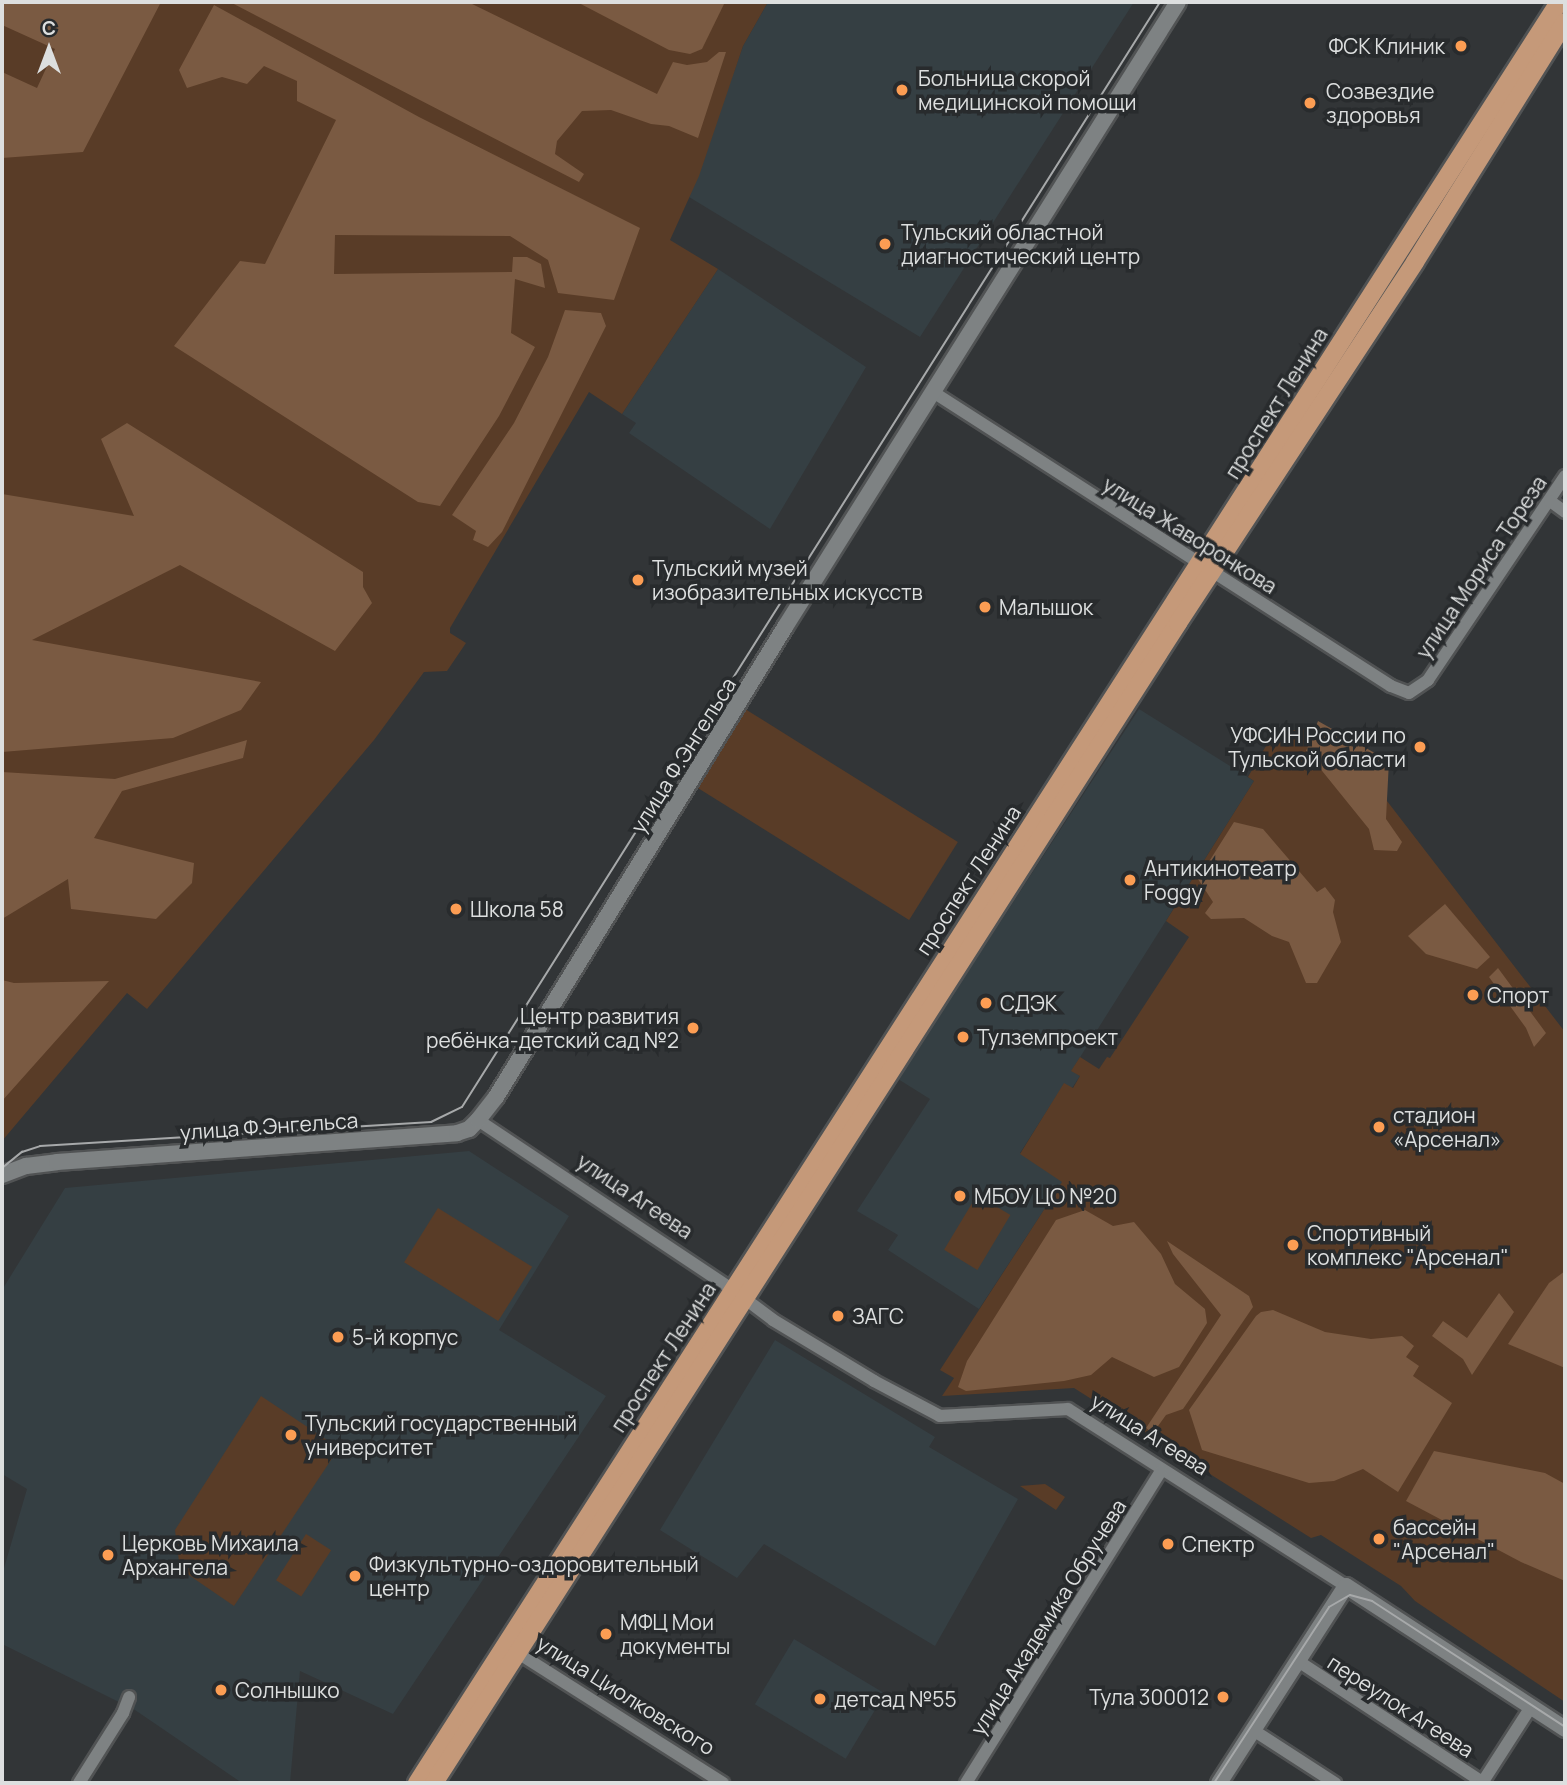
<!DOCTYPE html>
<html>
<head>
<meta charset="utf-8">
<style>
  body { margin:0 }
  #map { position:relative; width:1567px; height:1785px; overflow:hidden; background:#323537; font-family:Manrope,sans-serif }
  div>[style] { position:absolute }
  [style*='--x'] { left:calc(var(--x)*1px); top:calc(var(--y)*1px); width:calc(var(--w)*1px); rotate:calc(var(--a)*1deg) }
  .built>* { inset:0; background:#353f43; transform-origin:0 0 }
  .green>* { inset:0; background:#593c27; transform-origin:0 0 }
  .forest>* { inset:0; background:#7a5a42 }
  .roads { filter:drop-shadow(2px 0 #515354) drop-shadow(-2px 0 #515354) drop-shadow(0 2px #515354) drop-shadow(0 -2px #515354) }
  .street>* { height:12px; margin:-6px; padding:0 6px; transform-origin:6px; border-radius:6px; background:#7e8283 }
  .secondary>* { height:16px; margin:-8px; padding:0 8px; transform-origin:8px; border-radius:8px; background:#7e8283 }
  .primary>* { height:18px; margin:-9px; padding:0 9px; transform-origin:9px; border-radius:9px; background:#c59979 }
  .tram>* { height:2px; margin:-1px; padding:0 1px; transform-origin:1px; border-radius:1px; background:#a7a9aa }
  .dots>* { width:19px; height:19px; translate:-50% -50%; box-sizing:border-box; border:4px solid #282b2d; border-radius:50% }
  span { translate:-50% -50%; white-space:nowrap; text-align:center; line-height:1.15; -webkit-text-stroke:7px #282b2d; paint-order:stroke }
  .poi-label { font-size:21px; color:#dddfdf }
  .right { translate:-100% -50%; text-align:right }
  .left { translate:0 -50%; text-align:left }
  .street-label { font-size:21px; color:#dddfdf }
  .frame { position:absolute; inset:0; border:4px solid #dddfdf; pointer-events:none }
  .north { position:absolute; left:14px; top:14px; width:70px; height:70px; -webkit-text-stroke:5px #282b2d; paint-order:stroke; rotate:0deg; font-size:19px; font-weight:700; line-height:28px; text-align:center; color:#dddfdf }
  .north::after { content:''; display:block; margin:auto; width:24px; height:32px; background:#dddfdf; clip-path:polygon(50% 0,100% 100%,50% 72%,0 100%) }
</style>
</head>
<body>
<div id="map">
  <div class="built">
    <div style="clip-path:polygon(768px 2px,1134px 2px,920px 337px,689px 197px,743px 46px)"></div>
    <div style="clip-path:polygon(718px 269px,866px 367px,770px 529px,629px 433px,636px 423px,622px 414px)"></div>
    <div style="clip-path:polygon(1139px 709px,1254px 781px,1072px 1070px,1080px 1076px,1072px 1088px,1064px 1084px,1020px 1153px,1063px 1181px,979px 1309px,888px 1250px,898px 1235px,857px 1211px,930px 1099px,898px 1079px)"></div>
    <div style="clip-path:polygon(469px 1151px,569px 1216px,499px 1330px,606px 1396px,393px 1714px,300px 1671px,290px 1783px,242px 1783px,135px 1710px,2px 1644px,2px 1575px,27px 1489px,2px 1474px,2px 1290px,65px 1188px)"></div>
    <div style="clip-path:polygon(775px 1340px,935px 1437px,929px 1447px,1018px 1499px,935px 1646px,764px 1544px,737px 1578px,660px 1530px)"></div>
    <div style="left:794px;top:1639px;width:106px;height:76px;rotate:31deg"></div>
  </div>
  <div class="green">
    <div style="clip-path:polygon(2px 2px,768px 2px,743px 46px,699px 176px,670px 240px,718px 269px,622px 414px,589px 392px,450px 628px,450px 633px,466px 643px,447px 671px,424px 672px,374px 740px,147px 1009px,127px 993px,2px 1141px)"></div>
    <div style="left:745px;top:709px;width:251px;height:92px;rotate:32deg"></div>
    <div style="clip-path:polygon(1316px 728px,1387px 801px,1565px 1032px,1565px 1702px,1415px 1601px,1401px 1586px,1321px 1535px,1311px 1538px,1074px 1388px,942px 1396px,954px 1378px,940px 1370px,1062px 1182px,1020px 1154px,1064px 1083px,1073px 1088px,1080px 1076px,1071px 1071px,1080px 1057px,1099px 1069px,1107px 1057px,1110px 1058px,1189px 937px,1166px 921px,1254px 781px,1248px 777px,1274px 732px)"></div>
    <div style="left:977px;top:1195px;width:39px;height:64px;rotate:31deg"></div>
    <div style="left:438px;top:1208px;width:111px;height:64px;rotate:32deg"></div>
    <div style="clip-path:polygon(261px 1396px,339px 1448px,234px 1606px,180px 1569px,175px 1530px)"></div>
    <div style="clip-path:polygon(1045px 1484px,1065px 1497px,1056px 1510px,1020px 1486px)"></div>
    <div style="left:306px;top:1534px;width:30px;height:55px;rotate:33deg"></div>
  </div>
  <div class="forest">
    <div style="clip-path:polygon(2px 2px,161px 2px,83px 152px,2px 158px,2px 72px,37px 88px,55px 49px,2px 25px)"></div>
    <div style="clip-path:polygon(230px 2px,468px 2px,657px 94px,673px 62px,687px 65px,707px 62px,719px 52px,726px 52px,698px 138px,669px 126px,651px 124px,611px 110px,582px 111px,557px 141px,555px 154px,584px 174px,579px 182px)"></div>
    <div style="clip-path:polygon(577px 2px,725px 2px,702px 49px,690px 54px,669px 50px)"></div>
    <div style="clip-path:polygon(214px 5px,419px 117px,640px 228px,614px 300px,558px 293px,548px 260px,510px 236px,335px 235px,334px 274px,512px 272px,513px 257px,527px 257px,541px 264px,545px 288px,515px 279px,511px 333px,535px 347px,499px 416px,440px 506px,418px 502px,174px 346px,240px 261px,265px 264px,336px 120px,297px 101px,297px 81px,264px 66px,247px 84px,222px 77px,187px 88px,179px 70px)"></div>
    <div style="clip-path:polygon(565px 310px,601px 313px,606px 326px,502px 532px,488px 547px,473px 540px,476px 531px,452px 515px,514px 423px,548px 357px)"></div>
    <div style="clip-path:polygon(127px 423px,363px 572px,363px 587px,372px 603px,335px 651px,180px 565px,32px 640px,261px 682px,241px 710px,173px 738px,2px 752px,2px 494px,134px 516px,101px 439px)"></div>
    <div style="clip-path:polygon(1318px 721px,1389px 761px,1386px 819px,1402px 842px,1397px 851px,1374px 850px,1369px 829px,1306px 751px)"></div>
    <div style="clip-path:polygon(247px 740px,243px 758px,122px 791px,94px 838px,194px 863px,192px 883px,156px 919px,71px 909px,68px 879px,2px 919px,2px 772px,115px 779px)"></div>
    <div style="clip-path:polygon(1234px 822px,1263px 829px,1317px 892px,1325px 887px,1335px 900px,1333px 912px,1341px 942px,1317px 983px,1306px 983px,1289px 942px,1272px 936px,1244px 918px,1211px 919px,1205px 913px,1213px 902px,1198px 879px)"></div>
    <div style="clip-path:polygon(1445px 904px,1490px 957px,1477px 969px,1426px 954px,1408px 936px)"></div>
    <div style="clip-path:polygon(1498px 968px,1546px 1033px,1534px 1047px,1526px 1028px,1489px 977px)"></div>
    <div style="clip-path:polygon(2px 980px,14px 983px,109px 981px,2px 1101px)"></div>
    <div style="clip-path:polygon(1085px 1210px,1113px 1226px,1134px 1222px,1161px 1254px,1175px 1284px,1205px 1309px,1207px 1323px,1179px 1367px,1154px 1377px,1112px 1357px,1091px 1375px,1064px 1381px,966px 1391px,958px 1387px,967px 1361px,1056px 1220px)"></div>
    <div style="clip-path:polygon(1167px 1241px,1249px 1296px,1253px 1307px,1183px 1409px,1166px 1415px,1153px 1433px,1146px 1428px,1221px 1315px,1173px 1254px)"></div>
    <div style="clip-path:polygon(1565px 1271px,1565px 1368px,1508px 1344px,1549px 1283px)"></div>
    <div style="clip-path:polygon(1499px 1293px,1514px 1312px,1472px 1375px,1463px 1359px,1432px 1336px,1443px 1321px,1467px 1338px)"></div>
    <div style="clip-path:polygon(1273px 1310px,1325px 1332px,1371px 1339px,1402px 1336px,1414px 1346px,1406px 1357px,1419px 1366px,1413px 1376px,1452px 1403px,1398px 1492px,1363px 1469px,1334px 1481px,1309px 1483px,1202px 1450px,1189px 1410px,1256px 1316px,1261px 1312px)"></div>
    <div style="clip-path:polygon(1434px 1451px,1545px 1473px,1565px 1484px,1565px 1581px,1521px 1562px,1406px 1501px)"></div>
  </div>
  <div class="roads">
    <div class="street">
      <div style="--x:933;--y:392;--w:544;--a:32.7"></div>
      <div style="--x:1391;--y:686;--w:19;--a:21"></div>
      <div style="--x:1409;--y:693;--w:23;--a:-34"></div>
      <div style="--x:1428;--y:680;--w:246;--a:-56.1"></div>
      <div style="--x:1550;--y:501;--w:19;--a:36"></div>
      <div style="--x:478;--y:1120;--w:306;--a:33.7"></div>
      <div style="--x:744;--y:1298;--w:36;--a:37"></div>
      <div style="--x:773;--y:1320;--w:118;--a:31.1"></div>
      <div style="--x:874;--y:1381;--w:75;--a:27.9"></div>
      <div style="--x:940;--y:1416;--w:128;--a:-3.1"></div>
      <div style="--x:1068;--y:1409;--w:330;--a:32.5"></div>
      <div style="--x:518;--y:1653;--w:243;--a:32.4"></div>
      <div style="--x:1298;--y:1661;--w:220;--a:33.3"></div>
      <div style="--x:1253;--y:1730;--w:98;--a:32.9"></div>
      <div style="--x:79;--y:1783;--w:83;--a:-57.8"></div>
      <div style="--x:123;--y:1713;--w:17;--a:-69"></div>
      <div style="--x:966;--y:1783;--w:368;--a:-58"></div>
      <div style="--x:1482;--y:1783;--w:90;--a:-57.2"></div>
    </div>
    <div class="secondary">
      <div style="--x:2;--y:1175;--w:26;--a:-21"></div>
      <div style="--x:26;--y:1166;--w:31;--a:-7"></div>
      <div style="--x:57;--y:1162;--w:401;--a:-4.1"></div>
      <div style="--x:457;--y:1133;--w:13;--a:-18"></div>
      <div style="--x:469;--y:1129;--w:13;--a:-45"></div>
      <div style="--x:478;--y:1120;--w:29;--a:-52"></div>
      <div style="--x:496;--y:1097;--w:552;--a:-58.41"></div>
      <div style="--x:785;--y:627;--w:738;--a:-57.84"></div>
      <div style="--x:1219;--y:1783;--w:234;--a:-57.2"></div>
      <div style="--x:1346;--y:1586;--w:262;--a:33.1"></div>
    </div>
    <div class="primary">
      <div style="--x:417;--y:1783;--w:2116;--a:-57.33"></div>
      <div style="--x:434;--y:1783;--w:1378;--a:-57.32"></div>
      <div style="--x:1178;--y:623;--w:432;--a:-56.7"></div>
      <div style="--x:1415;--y:262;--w:283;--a:-58"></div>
    </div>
  </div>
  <div class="tram">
    <div style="--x:2;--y:1168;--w:26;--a:-39"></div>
    <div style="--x:22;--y:1152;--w:19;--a:-18"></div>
    <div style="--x:40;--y:1146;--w:392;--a:-3.5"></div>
    <div style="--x:431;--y:1122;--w:34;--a:-26"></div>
    <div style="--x:462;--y:1107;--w:1307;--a:-57.72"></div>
    <div style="--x:1214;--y:1783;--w:210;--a:-56.8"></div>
    <div style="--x:1329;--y:1607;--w:24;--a:-30"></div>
    <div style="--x:1350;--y:1595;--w:23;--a:15"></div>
    <div style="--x:1372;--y:1601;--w:230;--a:33.1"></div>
  </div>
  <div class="dots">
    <div style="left:1461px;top:46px;background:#fc9d53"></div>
    <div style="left:902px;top:90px;background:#fc9d53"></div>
    <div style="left:1310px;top:103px;background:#fc9d53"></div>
    <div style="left:885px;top:244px;background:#fc9d53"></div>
    <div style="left:638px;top:580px;background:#fc9d53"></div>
    <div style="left:985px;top:607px;background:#fc9d53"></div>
    <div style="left:1420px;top:747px;background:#fc9d53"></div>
    <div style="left:1130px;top:880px;background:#fc9d53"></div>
    <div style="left:456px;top:909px;background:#fc9d53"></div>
    <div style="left:1473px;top:995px;background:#fc9d53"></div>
    <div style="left:986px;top:1003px;background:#fc9d53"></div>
    <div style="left:693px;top:1028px;background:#fc9d53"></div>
    <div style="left:963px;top:1037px;background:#fc9d53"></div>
    <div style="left:1379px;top:1127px;background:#fc9d53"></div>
    <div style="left:960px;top:1196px;background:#fc9d53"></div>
    <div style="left:1293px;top:1245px;background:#fc9d53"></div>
    <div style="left:838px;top:1316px;background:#fc9d53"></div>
    <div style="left:338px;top:1337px;background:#fc9d53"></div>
    <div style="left:291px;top:1435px;background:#fc9d53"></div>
    <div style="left:1379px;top:1539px;background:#fc9d53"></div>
    <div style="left:1168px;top:1544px;background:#fc9d53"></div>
    <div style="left:108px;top:1555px;background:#fc9d53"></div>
    <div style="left:355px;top:1576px;background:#fc9d53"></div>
    <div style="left:606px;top:1634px;background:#fc9d53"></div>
    <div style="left:221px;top:1690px;background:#fc9d53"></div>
    <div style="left:1223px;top:1697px;background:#fc9d53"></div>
    <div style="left:820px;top:1699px;background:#fc9d53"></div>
  </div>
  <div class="poi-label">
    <span class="right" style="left:1445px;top:46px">ФСК Клиник</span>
    <span class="left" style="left:918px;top:90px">Больница скорой<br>медицинской помощи</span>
    <span class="left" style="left:1326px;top:103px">Созвездие<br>здоровья</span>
    <span class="left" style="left:901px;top:244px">Тульский областной<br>диагностический центр</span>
    <span class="left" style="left:652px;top:580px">Тульский музей<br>изобразительных искусств</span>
    <span class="left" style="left:999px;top:607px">Малышок</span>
    <span class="right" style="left:1406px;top:747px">УФСИН России по<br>Тульской области</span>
    <span class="left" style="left:1144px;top:880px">Антикинотеатр<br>Foggy</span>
    <span class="left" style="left:470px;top:909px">Школа 58</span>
    <span class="left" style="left:1487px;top:995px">Спорт</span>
    <span class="left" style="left:1000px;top:1003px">СДЭК</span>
    <span class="right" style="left:679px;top:1028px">Центр развития<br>ребёнка-детский сад №2</span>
    <span class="left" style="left:977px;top:1037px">Тулземпроект</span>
    <span class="left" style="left:1393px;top:1127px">стадион<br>«Арсенал»</span>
    <span class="left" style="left:974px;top:1196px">МБОУ ЦО №20</span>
    <span class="left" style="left:1307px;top:1245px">Спортивный<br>комплекс "Арсенал"</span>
    <span class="left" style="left:852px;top:1316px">ЗАГС</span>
    <span class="left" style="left:352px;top:1337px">5-й корпус</span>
    <span class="left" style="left:305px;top:1435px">Тульский государственный<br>университет</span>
    <span class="left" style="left:1393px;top:1539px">бассейн<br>"Арсенал"</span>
    <span class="left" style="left:122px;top:1555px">Церковь Михаила<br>Архангела</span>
    <span class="left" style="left:1182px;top:1544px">Спектр</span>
    <span class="left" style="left:369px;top:1576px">Физкультурно-оздоровительный<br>центр</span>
    <span class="left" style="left:620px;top:1634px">МФЦ Мои<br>документы</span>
    <span class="left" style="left:235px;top:1690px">Солнышко</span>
    <span class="right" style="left:1209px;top:1697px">Тула 300012</span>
    <span class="left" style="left:834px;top:1699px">детсад №55</span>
  </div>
  <div class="street-label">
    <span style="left:1276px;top:403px;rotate:-58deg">проспект Ленина</span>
    <span style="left:1190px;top:535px;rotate:32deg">улица Жаворонкова</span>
    <span style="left:1481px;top:567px;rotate:-56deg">улица Мориса Тореза</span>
    <span style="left:683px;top:755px;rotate:-58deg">улица Ф.Энгельса</span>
    <span style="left:968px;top:880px;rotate:-57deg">проспект Ленина</span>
    <span style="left:269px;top:1126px;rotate:-4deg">улица Ф.Энгельса</span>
    <span style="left:635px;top:1196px;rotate:34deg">улица Агеева</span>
    <span style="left:663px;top:1357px;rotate:-57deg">проспект Ленина</span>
    <span style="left:1150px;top:1434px;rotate:32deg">улица Агеева</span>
    <span style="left:1048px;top:1617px;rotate:-58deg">улица Академика Обручева</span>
    <span style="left:626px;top:1695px;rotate:32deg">улица Циолковского</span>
    <span style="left:1401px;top:1706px;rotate:33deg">переулок Агеева</span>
  </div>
  <div class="frame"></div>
  <div class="north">С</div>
</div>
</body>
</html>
